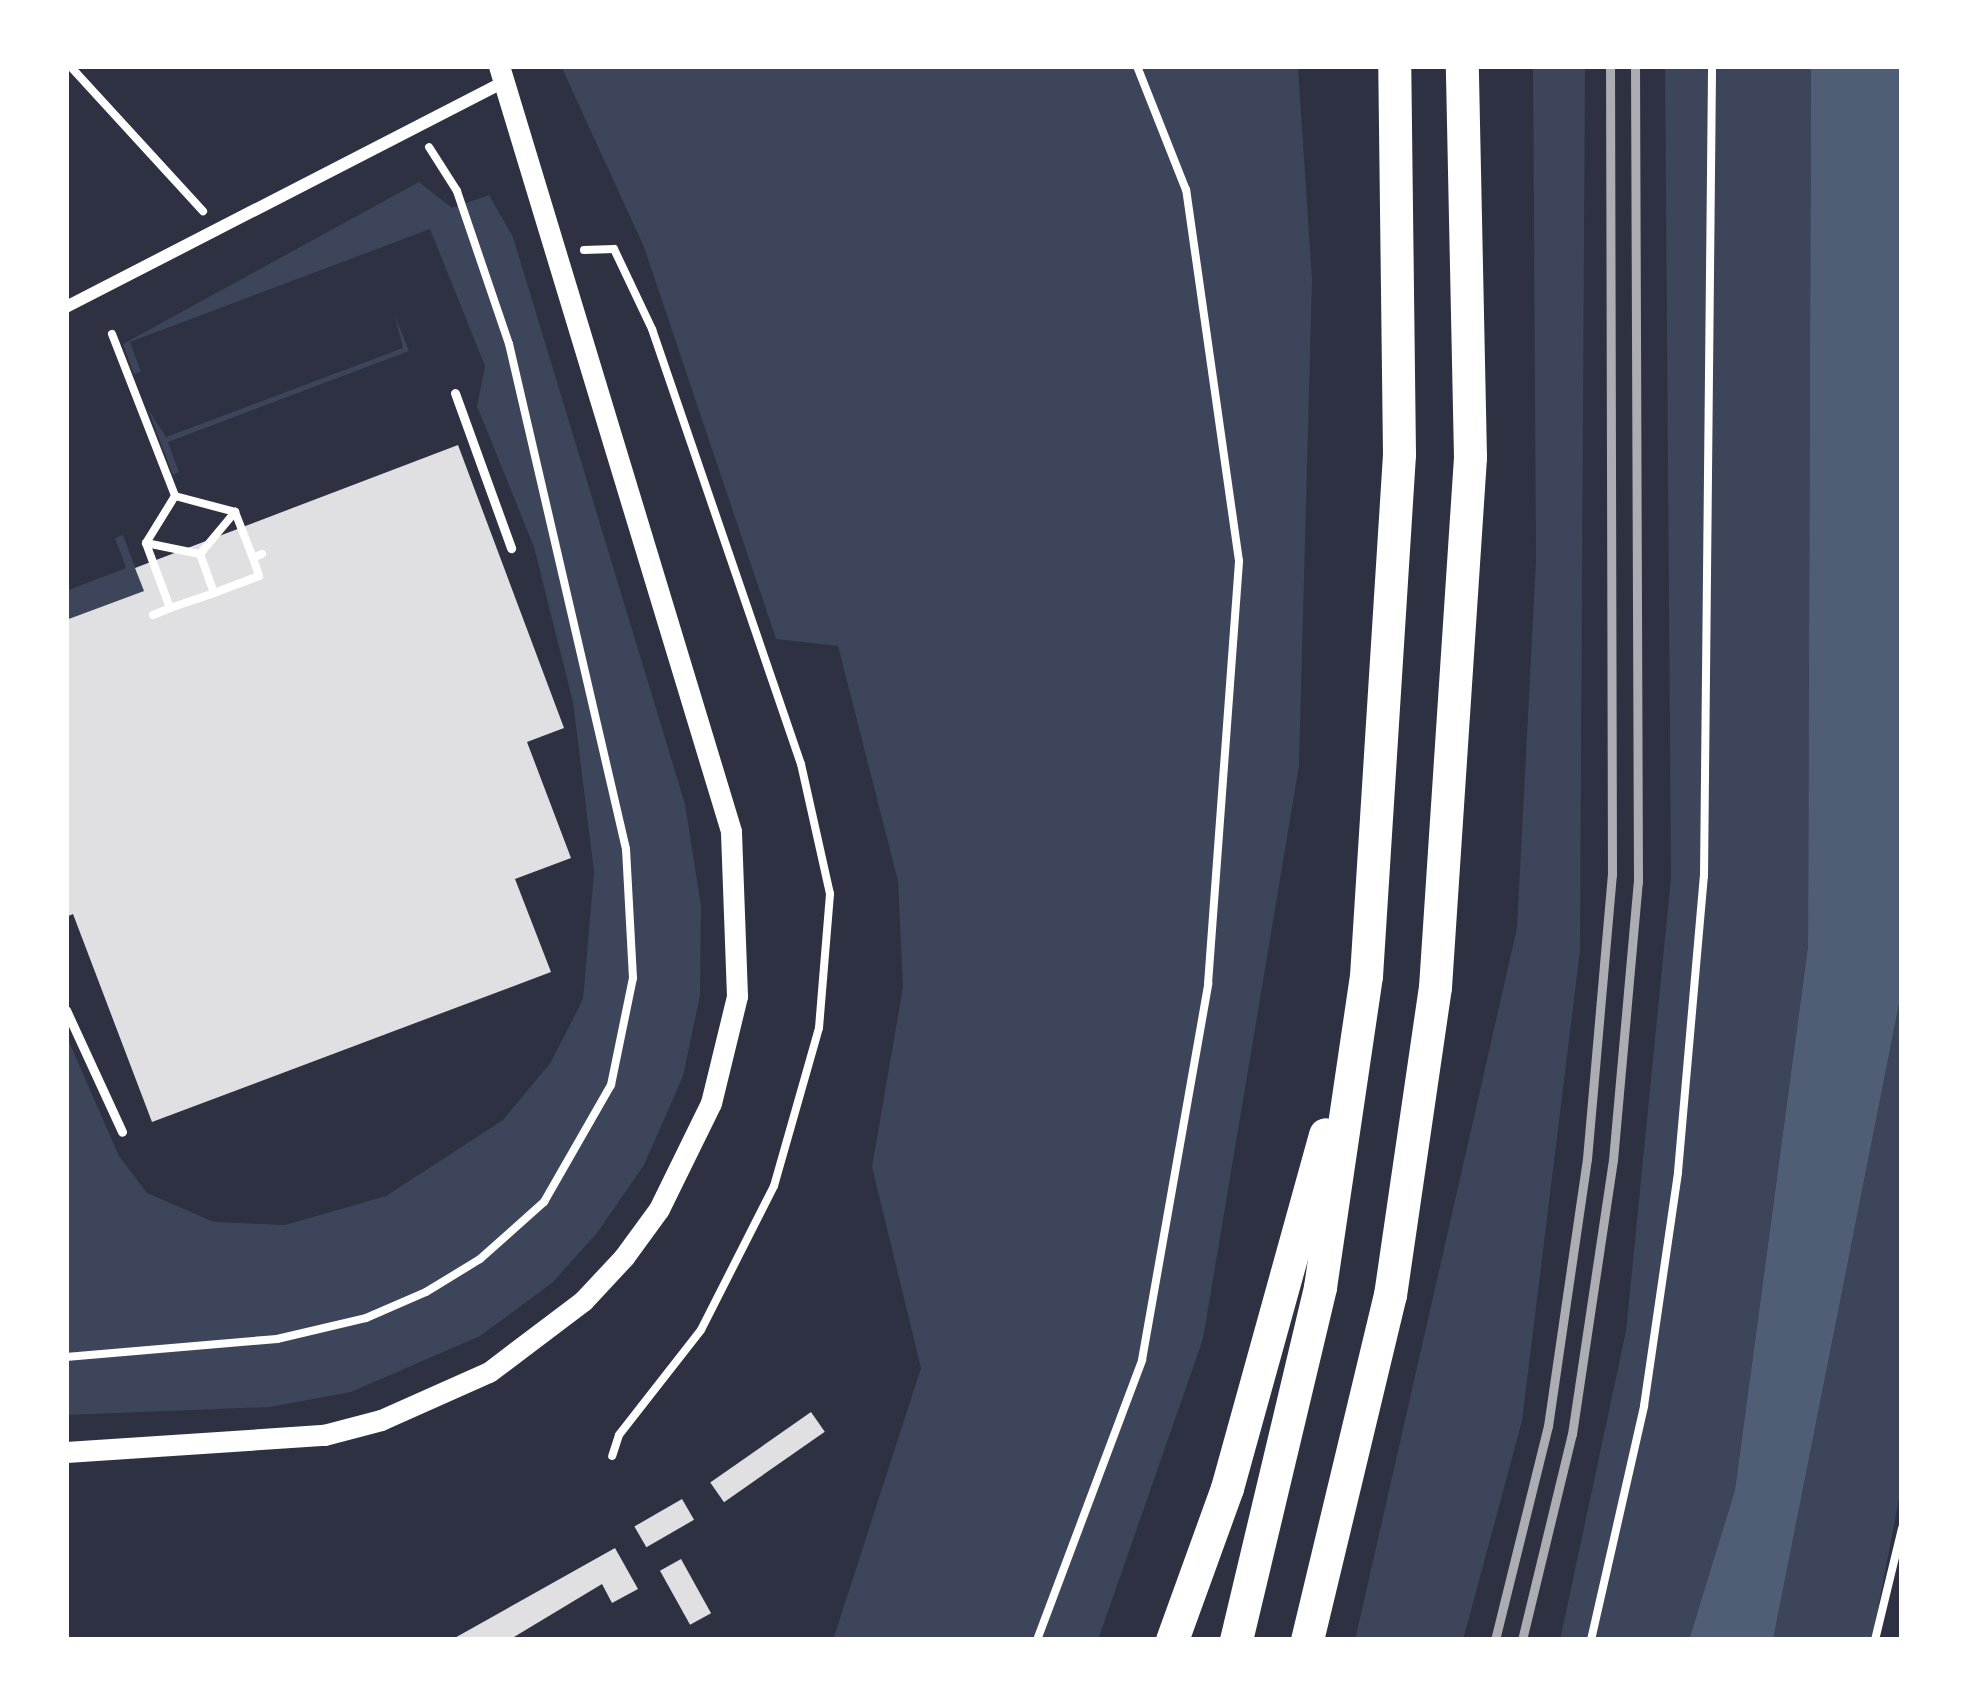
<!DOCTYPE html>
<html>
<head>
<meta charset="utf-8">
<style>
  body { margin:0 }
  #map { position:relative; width:1968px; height:1706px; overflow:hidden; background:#2d3142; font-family:Figtree,sans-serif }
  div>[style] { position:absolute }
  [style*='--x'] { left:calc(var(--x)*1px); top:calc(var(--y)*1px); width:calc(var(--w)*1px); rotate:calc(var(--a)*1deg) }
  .green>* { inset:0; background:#3c4559 }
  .water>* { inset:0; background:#4f5d75 }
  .building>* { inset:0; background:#e0e0e3; transform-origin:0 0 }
  .path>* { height:8px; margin:-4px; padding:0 4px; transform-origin:4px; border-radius:4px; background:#fff }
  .service>* { height:9px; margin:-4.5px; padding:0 4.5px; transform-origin:4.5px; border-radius:4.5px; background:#fff }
  .minor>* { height:12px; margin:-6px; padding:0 6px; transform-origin:6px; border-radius:6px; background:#fff }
  .tertiary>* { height:21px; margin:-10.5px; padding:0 10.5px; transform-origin:10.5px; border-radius:10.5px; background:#fff }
  .trunk>* { height:33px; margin:-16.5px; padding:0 16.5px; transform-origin:16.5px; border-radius:16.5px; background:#fff }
  .rail>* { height:9px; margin:-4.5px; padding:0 4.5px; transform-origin:4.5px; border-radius:4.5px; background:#abadb3 }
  span { translate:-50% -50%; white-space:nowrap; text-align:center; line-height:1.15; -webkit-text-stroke:9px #fff; paint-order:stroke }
  .frame { position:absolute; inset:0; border:69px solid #fff; pointer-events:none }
</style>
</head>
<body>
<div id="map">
  <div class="green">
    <div style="clip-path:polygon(561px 66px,1298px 66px,1312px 280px,1299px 766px,1203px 1339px,1098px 1640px,833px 1640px,921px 1368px,872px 1167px,903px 987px,898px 881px,838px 646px,776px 639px,644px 247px)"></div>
    <div style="clip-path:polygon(1533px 66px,1585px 66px,1580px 951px,1522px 1421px,1463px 1640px,1355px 1640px,1517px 928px,1536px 560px)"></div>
    <div style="clip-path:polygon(1665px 66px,1811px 66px,1808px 945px,1735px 1490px,1689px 1640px,1560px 1640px,1626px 1331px,1671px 878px)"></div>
    <div style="clip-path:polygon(419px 182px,452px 208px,489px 195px,513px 237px,685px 804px,701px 906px,700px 996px,683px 1076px,644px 1165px,597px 1233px,552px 1283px,480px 1336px,351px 1392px,270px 1407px,66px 1415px,66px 1035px,119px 1156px,147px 1193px,214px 1222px,285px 1225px,386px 1196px,503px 1120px,551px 1062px,583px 999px,594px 872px,573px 702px,534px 547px,477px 406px,485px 366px,430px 229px,130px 342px,141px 372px,134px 374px,123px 344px)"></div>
    <div style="clip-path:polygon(395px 316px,409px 351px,168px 442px,179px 472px,173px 475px,148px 409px,166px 437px,403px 348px)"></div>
    <div style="clip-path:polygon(123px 535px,144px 591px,66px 620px,66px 591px,126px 568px,115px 538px)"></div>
    <div style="clip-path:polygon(1902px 989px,1902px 1483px,1872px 1640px,1773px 1640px)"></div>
  </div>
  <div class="water">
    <div style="clip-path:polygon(1811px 66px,1902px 66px,1902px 989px,1773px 1640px,1689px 1640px,1735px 1490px,1808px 946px)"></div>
  </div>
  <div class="building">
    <div style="clip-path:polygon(458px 445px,564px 728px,527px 742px,571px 858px,515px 879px,551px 972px,152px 1122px,73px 914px,66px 917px,66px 620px,144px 591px,135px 568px)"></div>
    <div style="left:811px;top:1412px;width:24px;height:123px;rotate:55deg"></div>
    <div style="left:682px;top:1499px;width:24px;height:55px;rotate:60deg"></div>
    <div style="clip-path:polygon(615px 1548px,638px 1589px,612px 1603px,602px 1584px,509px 1640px,451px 1640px)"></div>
    <div style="left:681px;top:1559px;width:62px;height:24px;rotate:61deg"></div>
  </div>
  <div class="path">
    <div style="--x:70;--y:66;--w:197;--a:47.5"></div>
    <div style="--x:584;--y:250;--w:30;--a:-2"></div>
    <div style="--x:614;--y:249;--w:89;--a:64.6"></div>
    <div style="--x:652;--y:329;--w:460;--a:71.1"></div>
    <div style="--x:801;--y:764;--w:133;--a:77.4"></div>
    <div style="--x:830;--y:894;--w:134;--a:94.7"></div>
    <div style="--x:819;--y:1028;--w:164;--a:105.9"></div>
    <div style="--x:774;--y:1186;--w:161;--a:116.9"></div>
    <div style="--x:701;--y:1330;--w:133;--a:128"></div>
    <div style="--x:619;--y:1435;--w:22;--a:108"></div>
    <div style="--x:112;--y:334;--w:174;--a:68.7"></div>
    <div style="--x:175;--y:496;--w:62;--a:14.9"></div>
    <div style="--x:235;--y:512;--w:49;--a:68.6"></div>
    <div style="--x:253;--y:558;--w:10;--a:-24"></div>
    <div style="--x:146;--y:543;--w:55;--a:11.5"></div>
    <div style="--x:214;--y:593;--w:48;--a:-20.7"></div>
    <div style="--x:259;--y:576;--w:19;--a:-108"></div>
    <div style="--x:170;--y:608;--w:46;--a:-18.8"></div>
    <div style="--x:214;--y:593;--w:41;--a:-109.7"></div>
    <div style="--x:200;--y:554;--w:55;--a:-50.2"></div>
    <div style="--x:153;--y:615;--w:18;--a:-22"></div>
    <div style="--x:170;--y:608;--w:69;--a:-110.3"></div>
    <div style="--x:146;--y:543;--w:55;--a:-58.3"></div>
    <div style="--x:66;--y:1357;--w:212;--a:-4.9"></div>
    <div style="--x:277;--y:1339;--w:91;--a:-13.3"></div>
    <div style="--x:366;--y:1318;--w:65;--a:-23.4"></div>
    <div style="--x:426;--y:1292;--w:63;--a:-31.4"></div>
    <div style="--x:480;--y:1259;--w:86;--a:-41.7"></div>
    <div style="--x:544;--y:1202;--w:135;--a:-60.2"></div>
    <div style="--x:611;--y:1085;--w:109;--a:-78.4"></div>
    <div style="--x:633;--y:978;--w:129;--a:-93.1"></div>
    <div style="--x:626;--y:849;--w:518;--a:-103.04"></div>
    <div style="--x:509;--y:344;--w:162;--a:-108.8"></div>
    <div style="--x:457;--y:191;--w:52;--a:-122.5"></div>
    <div style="--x:1037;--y:1640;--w:299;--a:-69.4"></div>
    <div style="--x:1142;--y:1360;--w:382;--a:-80"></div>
    <div style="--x:1208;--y:984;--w:424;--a:-85.8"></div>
    <div style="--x:1239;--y:561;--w:375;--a:-98.1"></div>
    <div style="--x:1186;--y:190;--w:133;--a:-111.6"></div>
    <div style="--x:1591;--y:1640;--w:240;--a:-77.2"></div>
    <div style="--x:1644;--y:1406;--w:236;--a:-81.7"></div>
    <div style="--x:1678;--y:1172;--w:297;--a:-85"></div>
    <div style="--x:1704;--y:876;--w:810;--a:-89.43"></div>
    <div style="--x:1875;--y:1640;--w:115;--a:-76.4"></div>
  </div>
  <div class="service">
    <div style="--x:455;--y:393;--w:165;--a:70.1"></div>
    <div style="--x:66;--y:1010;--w:134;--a:65.3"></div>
  </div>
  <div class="minor">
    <div style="--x:66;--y:307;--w:494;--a:-27.2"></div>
  </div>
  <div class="tertiary">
    <div style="--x:66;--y:1452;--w:259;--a:-3.8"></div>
    <div style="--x:324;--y:1435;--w:59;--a:-14.7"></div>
    <div style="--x:381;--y:1420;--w:118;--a:-24"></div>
    <div style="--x:489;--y:1372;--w:118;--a:-37.1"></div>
    <div style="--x:583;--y:1301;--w:60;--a:-47"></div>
    <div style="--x:624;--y:1257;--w:59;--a:-53.9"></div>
    <div style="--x:659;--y:1209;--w:118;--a:-63.9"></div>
    <div style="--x:711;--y:1103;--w:110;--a:-76.3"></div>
    <div style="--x:737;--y:996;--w:165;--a:-92.1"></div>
    <div style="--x:731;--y:831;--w:799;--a:-106.87"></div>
  </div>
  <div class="trunk">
    <div style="--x:1172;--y:1640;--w:162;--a:-70.1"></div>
    <div style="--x:1227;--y:1488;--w:367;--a:-74.5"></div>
    <div style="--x:1236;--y:1640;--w:363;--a:-76.6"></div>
    <div style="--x:1320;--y:1287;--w:314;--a:-81.6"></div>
    <div style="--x:1366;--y:976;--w:523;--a:-86.38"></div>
    <div style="--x:1399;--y:454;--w:388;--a:-90.7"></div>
    <div style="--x:1307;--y:1640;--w:355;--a:-76.5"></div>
    <div style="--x:1390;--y:1295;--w:311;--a:-81.7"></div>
    <div style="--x:1435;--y:987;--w:531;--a:-86.22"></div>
    <div style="--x:1470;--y:457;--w:391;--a:-91.2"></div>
  </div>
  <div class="rail">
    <div style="--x:1495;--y:1640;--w:220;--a:-76.1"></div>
    <div style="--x:1548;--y:1426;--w:270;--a:-81.7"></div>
    <div style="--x:1587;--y:1159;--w:285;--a:-85"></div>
    <div style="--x:1612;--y:875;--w:809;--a:-90.14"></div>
    <div style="--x:1522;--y:1640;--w:212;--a:-76.4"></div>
    <div style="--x:1572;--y:1434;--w:277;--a:-81.5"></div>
    <div style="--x:1613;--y:1160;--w:279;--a:-84.9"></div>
    <div style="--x:1638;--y:882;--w:816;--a:-90.21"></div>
  </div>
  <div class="frame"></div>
</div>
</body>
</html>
